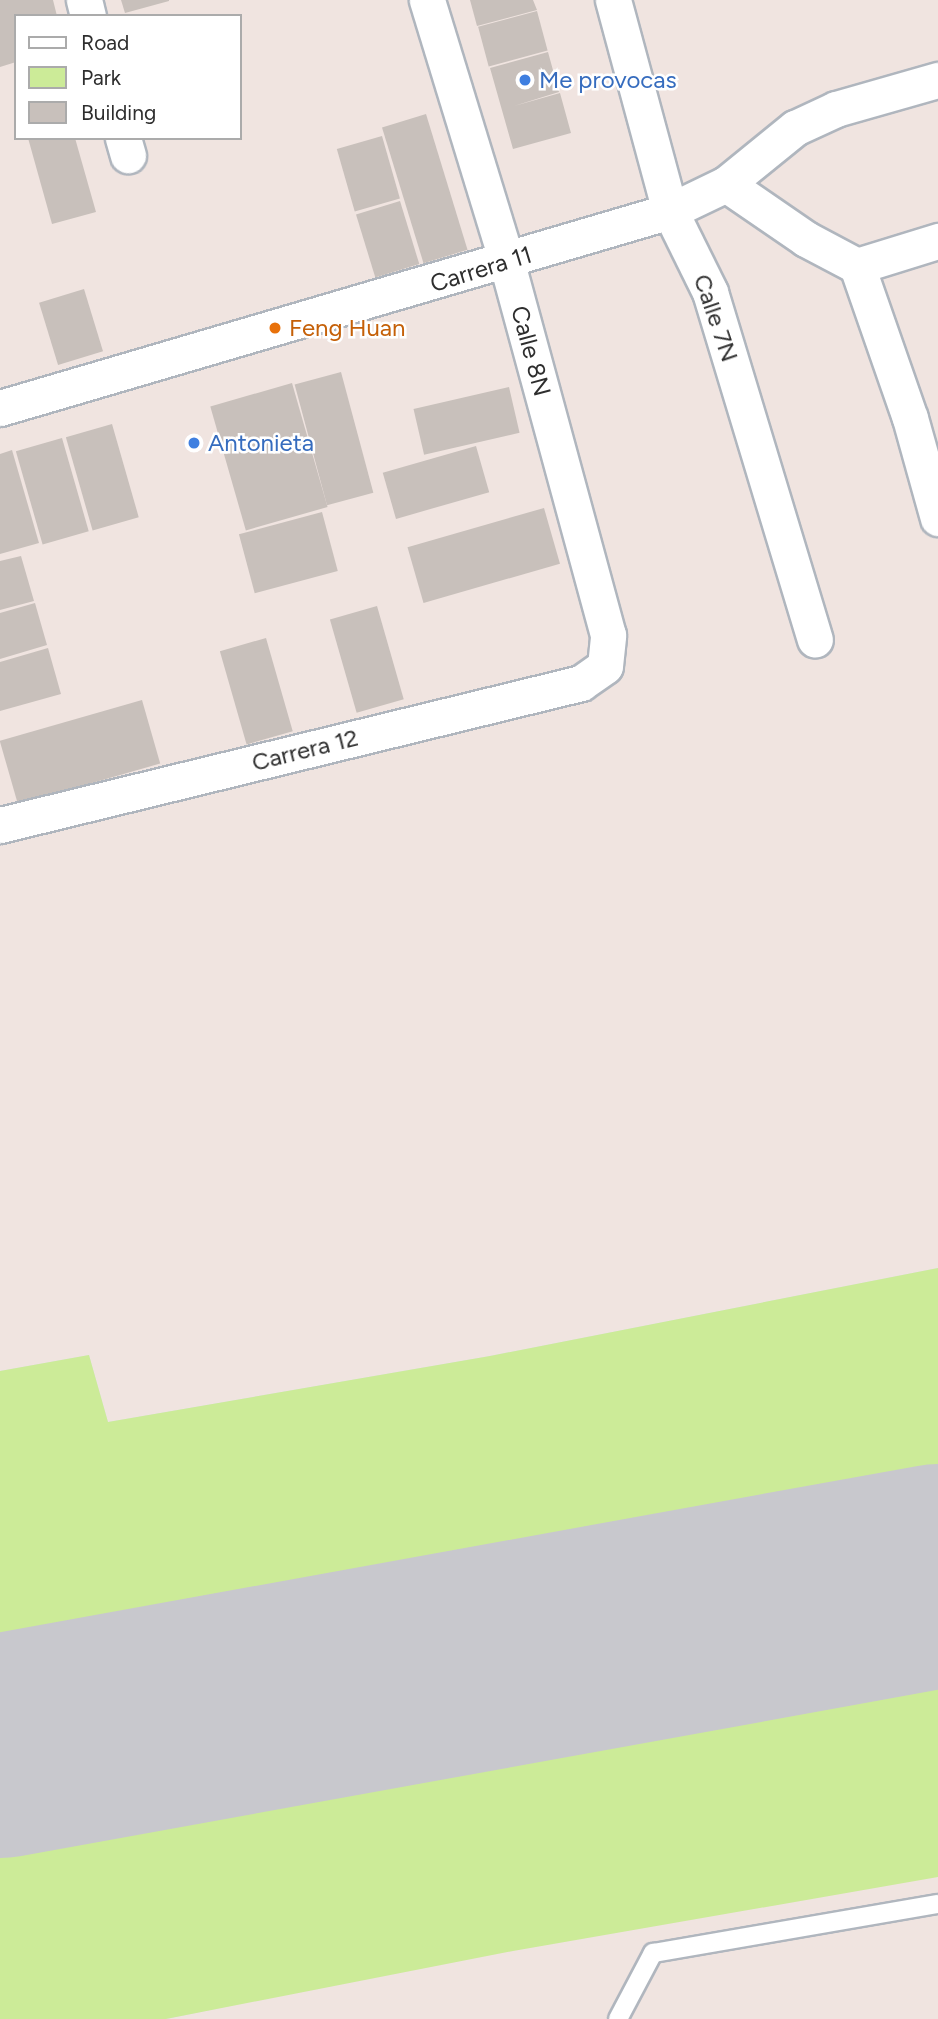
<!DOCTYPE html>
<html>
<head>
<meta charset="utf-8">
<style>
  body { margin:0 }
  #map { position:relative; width:938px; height:2019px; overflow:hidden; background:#f0e4e0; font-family:Figtree,sans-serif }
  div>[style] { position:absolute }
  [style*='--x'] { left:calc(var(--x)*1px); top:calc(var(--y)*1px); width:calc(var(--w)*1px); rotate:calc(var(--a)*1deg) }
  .airport>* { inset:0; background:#dbe1e9 }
  .green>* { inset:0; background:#cceb98 }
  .runway>* { height:224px; margin:-112px; padding:0 112px; transform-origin:112px; border-radius:112px; background:#c8c8cd }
  .building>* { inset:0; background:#c8c0bb; transform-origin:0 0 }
  .roads { filter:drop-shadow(2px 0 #b0b6be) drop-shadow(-2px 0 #b0b6be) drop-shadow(0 2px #b0b6be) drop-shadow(0 -2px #b0b6be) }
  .lane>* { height:18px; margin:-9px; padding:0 9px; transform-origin:9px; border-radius:9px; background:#fff }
  .street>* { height:35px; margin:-17.5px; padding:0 17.5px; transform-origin:17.5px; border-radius:17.5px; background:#fff }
  .dots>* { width:19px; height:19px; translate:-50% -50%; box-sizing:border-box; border:4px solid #fff; border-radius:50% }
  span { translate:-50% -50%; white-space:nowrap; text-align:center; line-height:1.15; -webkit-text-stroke:5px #fff; paint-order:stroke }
  .shop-label { font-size:24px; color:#366cbe }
  .left { translate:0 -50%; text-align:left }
  .street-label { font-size:24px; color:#2e2e2e }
  .food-label { font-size:24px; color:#c56008 }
  .legend { position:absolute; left:14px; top:14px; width:228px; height:126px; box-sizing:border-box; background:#fff; border:2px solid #ababab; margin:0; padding:9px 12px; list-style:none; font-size:21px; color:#2e2e2e }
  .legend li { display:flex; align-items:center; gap:14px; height:35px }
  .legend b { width:35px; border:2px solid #ababab }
</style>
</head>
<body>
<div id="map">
  <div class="airport">
    <div style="clip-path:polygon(938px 1268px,938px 1874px,511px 1948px,166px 2019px,0 2019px,0 1371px,89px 1355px,108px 1422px,490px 1356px)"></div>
  </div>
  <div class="green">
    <div style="clip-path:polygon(938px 1268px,938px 1466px,0 1641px,0 1371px,89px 1355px,108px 1422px,490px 1356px)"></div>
    <div style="clip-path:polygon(938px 1656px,938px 1877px,513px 1951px,166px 2019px,0 2019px,0 1827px)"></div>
  </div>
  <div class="runway">
    <div style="--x:0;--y:1746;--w:953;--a:-10.27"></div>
  </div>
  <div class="building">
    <div style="clip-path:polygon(0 0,53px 0,57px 16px,16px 16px,16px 62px,0 67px)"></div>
    <div style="clip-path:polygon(121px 0,169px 0,169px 1px,125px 13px)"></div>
    <div style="clip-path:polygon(470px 0,533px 0,537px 10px,477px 26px)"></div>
    <div style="left:537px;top:11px;width:41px;height:61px;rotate:75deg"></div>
    <div style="clip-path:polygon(548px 52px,559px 92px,514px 106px,560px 93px,571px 133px,513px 149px,490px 68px)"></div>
    <div style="left:426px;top:114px;width:142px;height:46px;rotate:73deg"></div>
    <div style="left:382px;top:136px;width:65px;height:47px;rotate:74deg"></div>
    <div style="clip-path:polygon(28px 138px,75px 138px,96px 212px,52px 224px)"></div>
    <div style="left:400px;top:201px;width:66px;height:46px;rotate:73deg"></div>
    <div style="left:84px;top:289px;width:65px;height:47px;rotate:73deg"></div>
    <div style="left:341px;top:372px;width:125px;height:48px;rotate:75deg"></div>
    <div style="left:292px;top:383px;width:129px;height:85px;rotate:74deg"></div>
    <div style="left:509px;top:387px;width:47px;height:98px;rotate:77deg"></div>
    <div style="left:112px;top:424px;width:97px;height:48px;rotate:74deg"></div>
    <div style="left:62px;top:438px;width:97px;height:48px;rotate:74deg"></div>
    <div style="left:476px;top:446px;width:48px;height:97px;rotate:74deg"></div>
    <div style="clip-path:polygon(12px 450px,39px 543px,0 554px,0 454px)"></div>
    <div style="left:544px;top:508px;width:58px;height:142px;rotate:74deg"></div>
    <div style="left:322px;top:512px;width:61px;height:86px;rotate:75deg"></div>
    <div style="clip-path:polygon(21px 556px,34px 601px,0 610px,0 561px)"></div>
    <div style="clip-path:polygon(35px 603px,47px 645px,0 659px,0 613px)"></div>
    <div style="left:377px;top:606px;width:97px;height:49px;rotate:74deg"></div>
    <div style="left:266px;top:638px;width:97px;height:48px;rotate:74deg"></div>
    <div style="clip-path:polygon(48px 648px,61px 694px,0 711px,0 662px)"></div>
    <div style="left:142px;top:700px;width:66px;height:148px;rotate:74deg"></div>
  </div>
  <div class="roads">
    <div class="lane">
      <div style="--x:618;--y:2019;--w:75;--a:-62.1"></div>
      <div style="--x:653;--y:1953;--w:289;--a:-9.8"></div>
    </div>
    <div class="street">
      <div style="--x:84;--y:0;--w:16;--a:76"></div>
      <div style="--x:613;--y:0;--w:219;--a:74.9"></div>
      <div style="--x:670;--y:211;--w:90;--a:63.7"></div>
      <div style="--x:710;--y:292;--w:363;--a:73.2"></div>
      <div style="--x:123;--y:138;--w:18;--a:74"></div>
      <div style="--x:726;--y:184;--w:97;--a:34.5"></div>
      <div style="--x:806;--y:239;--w:58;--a:27.9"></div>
      <div style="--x:857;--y:266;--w:161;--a:70.8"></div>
      <div style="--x:910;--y:418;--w:104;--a:74.4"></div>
      <div style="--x:857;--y:266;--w:85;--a:-17.2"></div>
      <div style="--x:0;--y:408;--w:698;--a:-16.38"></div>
      <div style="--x:670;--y:211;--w:62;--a:-25.7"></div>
      <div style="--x:726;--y:184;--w:89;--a:-39.1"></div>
      <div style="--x:795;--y:128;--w:45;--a:-24.9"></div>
      <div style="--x:836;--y:109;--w:106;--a:-15.9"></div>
      <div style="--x:0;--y:825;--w:598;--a:-13.73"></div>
      <div style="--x:581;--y:683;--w:29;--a:-35"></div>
      <div style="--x:605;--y:666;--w:31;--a:-84"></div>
      <div style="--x:608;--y:635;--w:386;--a:-105.2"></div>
      <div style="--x:507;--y:262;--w:274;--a:-107"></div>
    </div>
  </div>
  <div class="dots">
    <div style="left:525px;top:80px;background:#3f7fe0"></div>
    <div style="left:275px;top:328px;background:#e8710a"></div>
    <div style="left:194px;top:443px;background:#3f7fe0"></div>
  </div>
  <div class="shop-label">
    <span class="left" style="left:539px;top:80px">Me provocas</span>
    <span class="left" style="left:208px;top:443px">Antonieta</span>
  </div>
  <div class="street-label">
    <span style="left:481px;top:269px;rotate:-17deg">Carrera 11</span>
    <span style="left:716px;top:318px;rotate:71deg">Calle 7N</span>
    <span style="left:531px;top:351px;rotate:75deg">Calle 8N</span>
    <span style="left:305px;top:750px;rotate:-14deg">Carrera 12</span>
  </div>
  <div class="food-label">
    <span class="left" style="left:289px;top:328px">Feng Huan</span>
  </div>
  <ul class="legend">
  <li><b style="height:9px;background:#fff"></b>Road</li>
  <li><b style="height:19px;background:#cceb98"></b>Park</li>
  <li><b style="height:19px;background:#c8c0bb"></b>Building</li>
  </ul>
</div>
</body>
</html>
